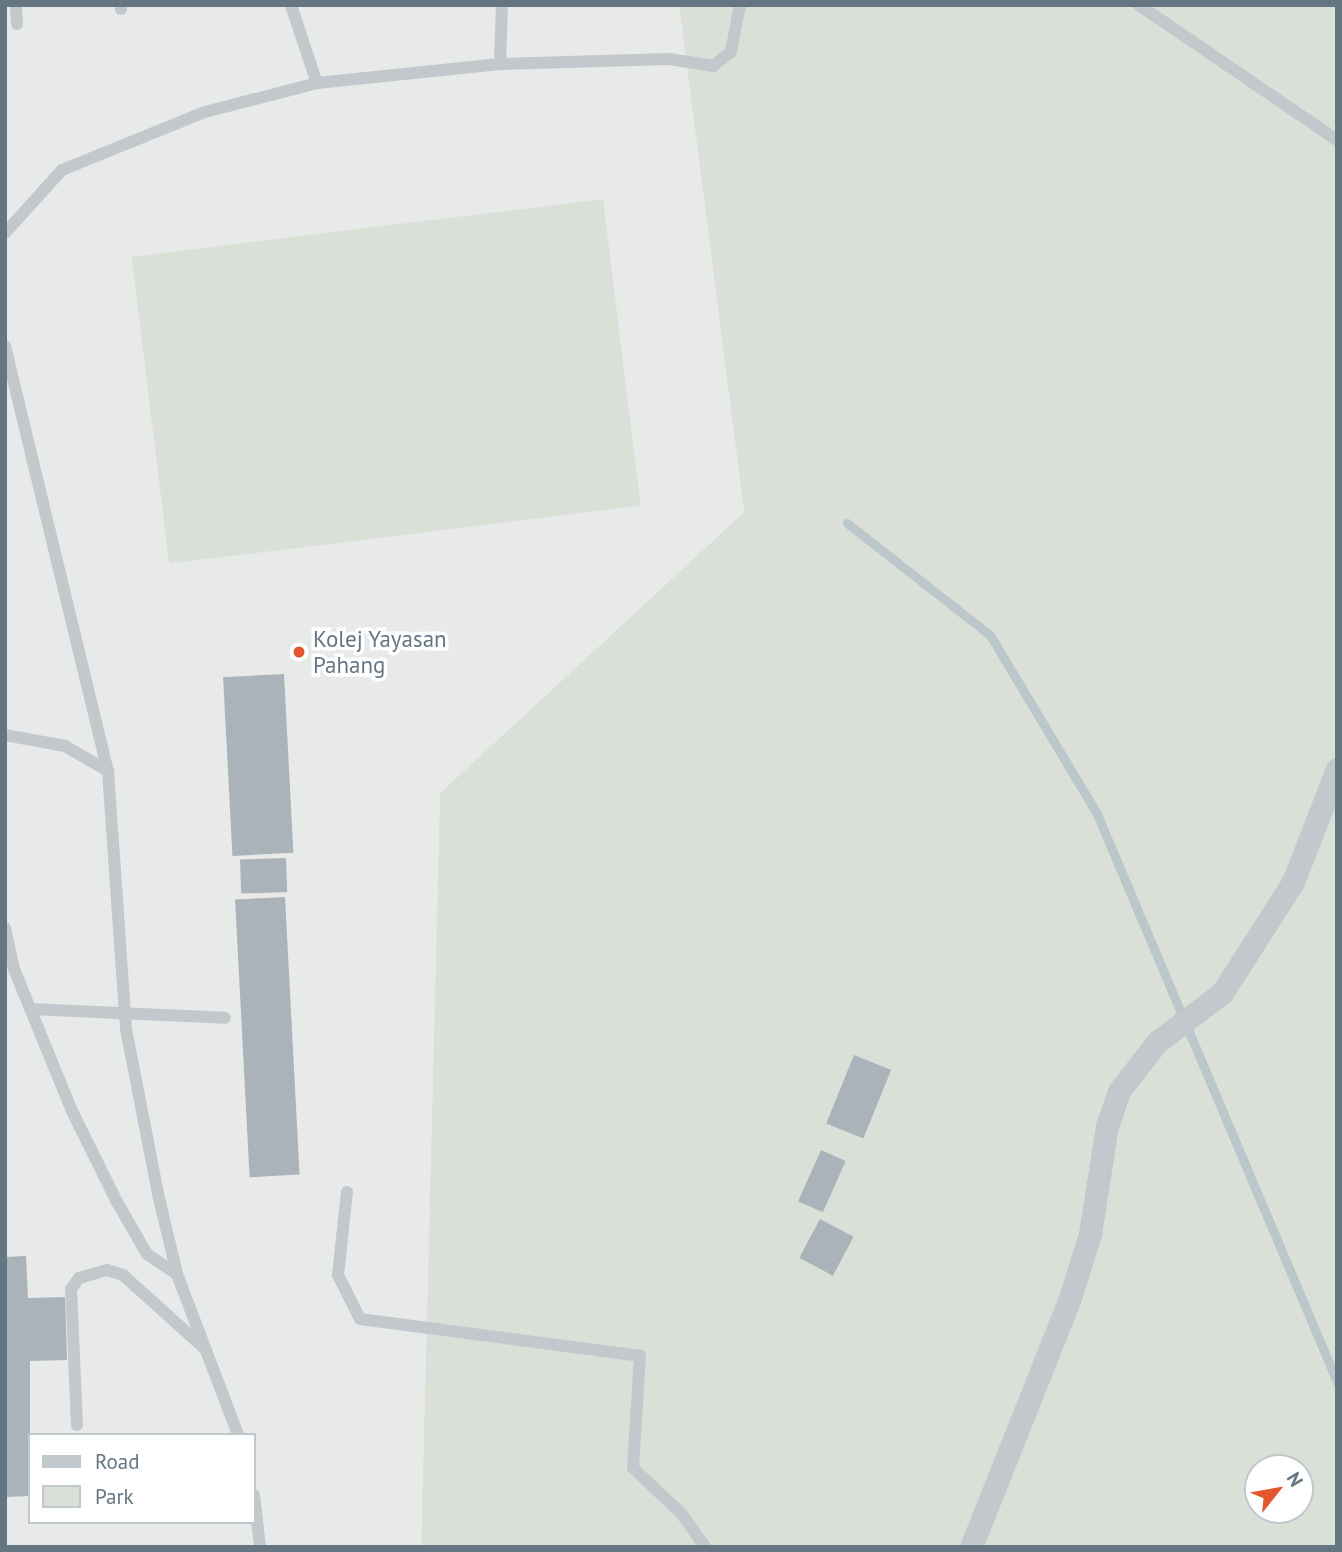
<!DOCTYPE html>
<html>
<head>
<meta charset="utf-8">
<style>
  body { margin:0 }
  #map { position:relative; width:1342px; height:1552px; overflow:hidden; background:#fafaf8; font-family:"PT Sans",sans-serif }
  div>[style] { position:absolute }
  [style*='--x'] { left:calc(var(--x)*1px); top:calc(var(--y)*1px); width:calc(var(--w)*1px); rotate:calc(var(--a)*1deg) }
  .built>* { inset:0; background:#e8e9e9 }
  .green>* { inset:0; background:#dadfd7; transform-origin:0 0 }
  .stream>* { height:9px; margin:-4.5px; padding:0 4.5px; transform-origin:4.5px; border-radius:4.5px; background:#bbc7cb }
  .building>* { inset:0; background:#aab3b9; transform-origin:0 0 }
  .service>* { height:12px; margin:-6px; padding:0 6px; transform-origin:6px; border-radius:6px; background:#c3c8cc }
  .minor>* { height:23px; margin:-11.5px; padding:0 11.5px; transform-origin:11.5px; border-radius:11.5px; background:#c3c8cc }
  .dots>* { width:19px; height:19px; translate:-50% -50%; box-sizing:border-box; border:4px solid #fff; border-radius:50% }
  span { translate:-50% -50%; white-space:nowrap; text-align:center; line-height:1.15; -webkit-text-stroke:7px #fff; paint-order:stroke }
  .poi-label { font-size:23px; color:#657683 }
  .left { translate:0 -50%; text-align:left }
  .frame { position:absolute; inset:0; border:7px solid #657683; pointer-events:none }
  .legend { position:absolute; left:28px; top:1433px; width:228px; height:91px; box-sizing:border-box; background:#fff; border:2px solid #c1c8cd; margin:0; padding:9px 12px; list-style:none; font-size:21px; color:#657683 }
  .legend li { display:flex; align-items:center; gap:14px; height:35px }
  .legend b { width:35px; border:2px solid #c1c8cd }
  .north { position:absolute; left:1244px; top:1454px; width:70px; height:70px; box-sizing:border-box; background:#fff; border:2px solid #c1c8cd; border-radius:50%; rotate:59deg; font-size:19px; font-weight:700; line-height:28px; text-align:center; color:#657683 }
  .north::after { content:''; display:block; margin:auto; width:24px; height:32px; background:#e4572e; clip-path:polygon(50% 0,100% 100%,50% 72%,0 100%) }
</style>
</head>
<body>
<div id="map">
  <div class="built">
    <div style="clip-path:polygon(evenodd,5px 5px,679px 5px,744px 512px,440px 793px,421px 1547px,5px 1547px,5px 5px,30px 1435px,254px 1435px,254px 1522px,30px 1522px,30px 1435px)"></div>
  </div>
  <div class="green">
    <div style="clip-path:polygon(evenodd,679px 5px,1337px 5px,1337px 1547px,421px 1547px,440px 793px,744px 512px,679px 5px,1258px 1468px,1300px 1468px,1300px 1510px,1258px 1510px,1258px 1468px)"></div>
    <div style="left:603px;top:199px;width:309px;height:475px;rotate:83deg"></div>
  </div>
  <div class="stream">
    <div style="--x:847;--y:523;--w:182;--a:38.1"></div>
    <div style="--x:990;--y:635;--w:209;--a:59.1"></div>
    <div style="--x:1097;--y:814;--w:617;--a:67.09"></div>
  </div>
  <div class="building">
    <div style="left:284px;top:674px;width:179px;height:61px;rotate:87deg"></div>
    <div style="left:286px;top:858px;width:34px;height:46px;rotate:88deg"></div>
    <div style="left:285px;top:897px;width:278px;height:50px;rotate:87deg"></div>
    <div style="left:854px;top:1055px;width:40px;height:74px;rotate:22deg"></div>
    <div style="left:821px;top:1150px;width:27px;height:56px;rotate:24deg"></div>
    <div style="left:820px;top:1219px;width:38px;height:44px;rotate:28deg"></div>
    <div style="clip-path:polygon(26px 1256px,28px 1298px,65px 1297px,67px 1360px,30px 1361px,30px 1496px,5px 1497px,5px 1257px)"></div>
  </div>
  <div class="service">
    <div style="--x:16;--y:5;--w:19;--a:87"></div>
    <div style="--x:291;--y:5;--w:82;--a:71.6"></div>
    <div style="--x:1139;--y:5;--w:240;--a:34.3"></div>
    <div style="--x:121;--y:9;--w:4;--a:-90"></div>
    <div style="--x:500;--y:64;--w:59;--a:-88.1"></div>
    <div style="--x:5;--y:233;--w:85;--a:-47.9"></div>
    <div style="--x:62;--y:170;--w:154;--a:-22.1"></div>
    <div style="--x:205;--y:112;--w:116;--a:-14.5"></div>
    <div style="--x:317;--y:83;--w:184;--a:-5.9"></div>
    <div style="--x:500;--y:64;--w:169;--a:-1.7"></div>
    <div style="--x:669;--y:59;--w:45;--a:9"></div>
    <div style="--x:713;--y:66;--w:23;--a:-38"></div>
    <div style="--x:731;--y:52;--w:48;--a:-79.2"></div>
    <div style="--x:5;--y:346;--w:437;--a:76.4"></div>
    <div style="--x:108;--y:771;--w:259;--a:86"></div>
    <div style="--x:126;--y:1029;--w:168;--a:79"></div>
    <div style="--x:158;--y:1194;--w:82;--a:76.6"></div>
    <div style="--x:177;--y:1274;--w:172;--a:69.2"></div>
    <div style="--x:5;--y:735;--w:61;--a:10.4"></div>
    <div style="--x:65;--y:746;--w:50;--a:30.2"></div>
    <div style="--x:5;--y:928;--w:42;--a:77.6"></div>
    <div style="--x:14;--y:969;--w:151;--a:67.8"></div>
    <div style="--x:71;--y:1109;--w:104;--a:63.7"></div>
    <div style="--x:117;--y:1202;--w:60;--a:60"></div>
    <div style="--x:147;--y:1254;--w:36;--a:34"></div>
    <div style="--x:30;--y:1009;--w:195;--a:2.6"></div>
    <div style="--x:347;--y:1192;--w:83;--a:96.2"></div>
    <div style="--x:338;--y:1275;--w:49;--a:63.4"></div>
    <div style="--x:360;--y:1319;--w:282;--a:7.5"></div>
    <div style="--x:640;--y:1356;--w:112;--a:93.6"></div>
    <div style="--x:633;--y:1468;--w:66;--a:43.2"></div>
    <div style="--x:681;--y:1513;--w:42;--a:54.8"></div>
    <div style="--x:77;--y:1425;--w:136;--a:-92.5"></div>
    <div style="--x:71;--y:1289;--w:14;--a:-54"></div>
    <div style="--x:79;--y:1278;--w:29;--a:-16"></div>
    <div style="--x:107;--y:1270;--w:17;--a:17"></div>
    <div style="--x:123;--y:1275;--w:108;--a:42"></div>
    <div style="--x:254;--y:1495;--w:52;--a:83.4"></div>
  </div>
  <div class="minor">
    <div style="--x:971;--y:1547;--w:265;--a:-68.3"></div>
    <div style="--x:1069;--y:1301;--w:70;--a:-72.6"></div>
    <div style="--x:1090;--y:1234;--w:109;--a:-81.1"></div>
    <div style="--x:1107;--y:1126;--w:37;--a:-71"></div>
    <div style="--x:1119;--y:1091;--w:62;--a:-52.2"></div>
    <div style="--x:1157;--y:1042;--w:81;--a:-37"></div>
    <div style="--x:1222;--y:993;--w:132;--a:-57.4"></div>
    <div style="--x:1293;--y:882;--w:121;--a:-68.7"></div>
  </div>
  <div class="dots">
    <div style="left:299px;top:652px;background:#e4572e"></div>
  </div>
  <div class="poi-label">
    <span class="left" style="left:313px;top:652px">Kolej Yayasan<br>Pahang</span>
  </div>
  <div class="frame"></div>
  <ul class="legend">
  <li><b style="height:9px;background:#c3c8cc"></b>Road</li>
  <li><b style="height:19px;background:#dadfd7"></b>Park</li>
  </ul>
  <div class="north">N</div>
</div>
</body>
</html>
